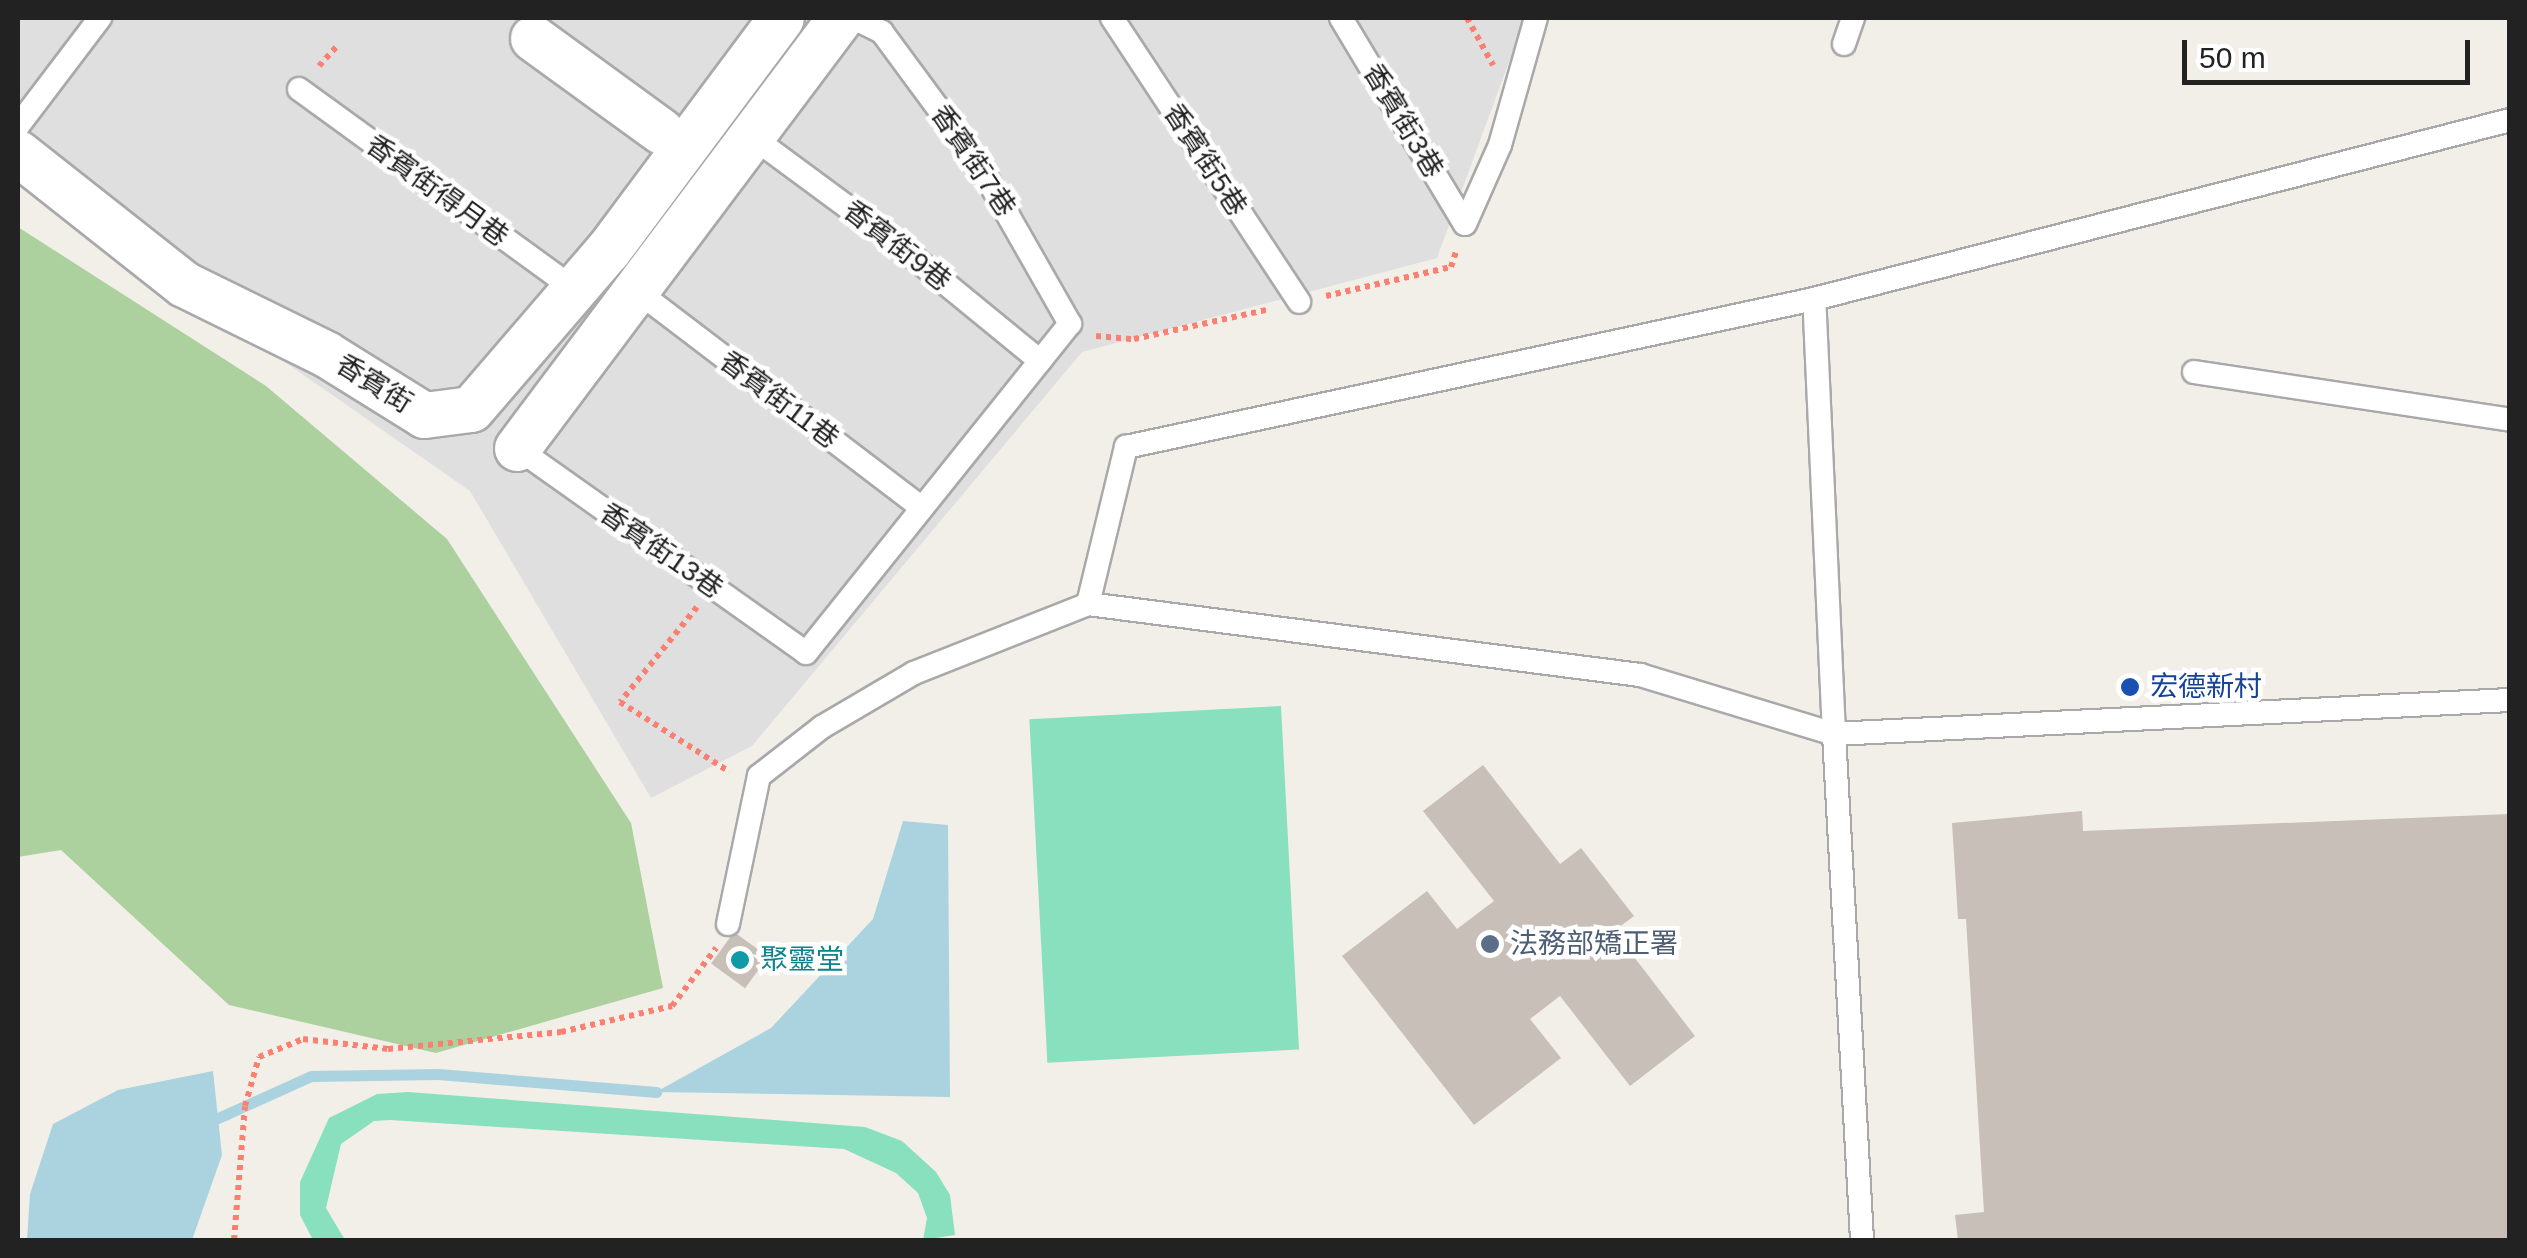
<!DOCTYPE html>
<html>
<head>
<meta charset="utf-8">
<style>
  body { margin:0 }
  #map { position:relative; width:2527px; height:1258px; overflow:hidden; background:#f2efe9; font-family:Helvetica,"Noto Sans TC",sans-serif }
  div>[style] { position:absolute }
  [style*='--x'] { left:calc(var(--x)*1px); top:calc(var(--y)*1px); width:calc(var(--w)*1px); rotate:calc(var(--a)*1deg) }
  .residential>* { inset:0; background:#e0dfdf }
  .forest>* { inset:0; background:#add19e }
  .pitch>* { inset:0; background:#88e0be; transform-origin:0 0 }
  .water>* { inset:0; background:#aad3df }
  .stream>* { height:11px; margin:-5.5px; padding:0 5.5px; transform-origin:5.5px; border-radius:5.5px; background:#aad3df }
  .building>* { inset:0; background:#c7bfb8; transform-origin:0 0 }
  .path>* { height:6px; margin-top:-3px; transform-origin:0; background:repeating-linear-gradient(90deg,#fa8072 0 5px,transparent 0 10px) }
  .roads { filter:drop-shadow(2px 0 #a9a9a9) drop-shadow(-2px 0 #a9a9a9) drop-shadow(0 2px #a9a9a9) drop-shadow(0 -2px #a9a9a9) }
  .lane>* { height:22px; margin:-11px; padding:0 11px; transform-origin:11px; border-radius:11px; background:#fff }
  .street>* { height:45px; margin:-22.5px; padding:0 22.5px; transform-origin:22.5px; border-radius:22.5px; background:#fff }
  .dots>* { width:28px; height:28px; translate:-50% -50%; box-sizing:border-box; border:5px solid #fff; border-radius:50% }
  span { translate:-50% -50%; white-space:nowrap; text-align:center; line-height:1.15; -webkit-text-stroke:9px #fff; paint-order:stroke }
  .street-label { font-size:28px; color:#222 }
  .transit-label { font-size:28px; color:#164399 }
  .left { translate:0 -50%; text-align:left }
  .service-label { font-size:28px; color:#4e5e75 }
  .culture-label { font-size:28px; color:#0d838f }
  .frame { position:absolute; inset:0; border:20px solid #222; pointer-events:none }
  .scale { position:absolute; left:2182px; top:40px; width:288px; height:45px; box-sizing:border-box; border:5px solid #222; border-top:0; padding-left:12px; font-size:30px; line-height:35px; white-space:nowrap; color:#222; -webkit-text-stroke:8px #fff; paint-order:stroke }
</style>
</head>
<body>
<div id="map">
  <div class="residential">
    <div style="clip-path:polygon(18px 18px,1525px 18px,1437px 258px,1082px 352px,752px 746px,651px 798px,470px 491px,18px 176px)"></div>
  </div>
  <div class="forest">
    <div style="clip-path:polygon(18px 227px,266px 386px,447px 539px,631px 823px,663px 988px,436px 1053px,229px 1005px,61px 850px,18px 857px)"></div>
  </div>
  <div class="pitch">
    <div style="left:1281px;top:706px;width:344px;height:252px;rotate:87deg"></div>
    <div style="clip-path:polygon(408px 1092px,865px 1127px,902px 1141px,936px 1172px,950px 1195px,955px 1235px,923px 1240px,927px 1218px,918px 1193px,896px 1173px,844px 1149px,390px 1120px,374px 1121px,341px 1144px,326px 1208px,345px 1240px,313px 1240px,300px 1215px,300px 1182px,329px 1118px,377px 1094px)"></div>
  </div>
  <div class="water">
    <div style="clip-path:polygon(903px 821px,948px 825px,950px 1097px,656px 1092px,771px 1028px,873px 919px)"></div>
    <div style="clip-path:polygon(213px 1071px,222px 1155px,192px 1240px,27px 1240px,30px 1194px,53px 1124px,118px 1090px)"></div>
  </div>
  <div class="stream">
    <div style="--x:218;--y:1118;--w:102;--a:-24.3"></div>
    <div style="--x:311;--y:1076;--w:127;--a:-0.9"></div>
    <div style="--x:438;--y:1074;--w:219;--a:4.7"></div>
  </div>
  <div class="building">
    <div style="clip-path:polygon(1483px 765px,1560px 864px,1581px 848px,1634px 916px,1614px 931px,1695px 1036px,1630px 1086px,1560px 996px,1530px 1019px,1561px 1058px,1474px 1125px,1342px 956px,1427px 891px,1457px 929px,1494px 901px,1423px 811px)"></div>
    <div style="clip-path:polygon(2082px 811px,2083px 831px,2510px 814px,2510px 1240px,1958px 1240px,1955px 1215px,1984px 1212px,1966px 919px,1958px 919px,1952px 823px)"></div>
    <div style="left:734px;top:932px;width:42px;height:39px;rotate:36deg"></div>
  </div>
  <div class="path">
    <div style="--x:1467;--y:18;--w:54;--a:61"></div>
    <div style="--x:319;--y:66;--w:28;--a:-48"></div>
    <div style="--x:1326;--y:296;--w:128;--a:-13.1"></div>
    <div style="--x:1451;--y:267;--w:19;--a:-72"></div>
    <div style="--x:1096;--y:336;--w:38;--a:5"></div>
    <div style="--x:1134;--y:339;--w:139;--a:-12.4"></div>
    <div style="--x:697;--y:607;--w:122;--a:129"></div>
    <div style="--x:620;--y:702;--w:130;--a:32.5"></div>
    <div style="--x:234;--y:1240;--w:134;--a:-85.3"></div>
    <div style="--x:245;--y:1106;--w:51;--a:-74.1"></div>
    <div style="--x:259;--y:1057;--w:48;--a:-22.2"></div>
    <div style="--x:303;--y:1039;--w:86;--a:6.7"></div>
    <div style="--x:388;--y:1049;--w:174;--a:-5.6"></div>
    <div style="--x:561;--y:1032;--w:114;--a:-13.2"></div>
    <div style="--x:672;--y:1006;--w:73;--a:-52.8"></div>
  </div>
  <div class="roads">
    <div class="lane">
      <div style="--x:1112;--y:18;--w:340;--a:56.6"></div>
      <div style="--x:1341;--y:18;--w:240;--a:59"></div>
      <div style="--x:1844;--y:44;--w:28;--a:-71"></div>
      <div style="--x:299;--y:89;--w:342;--a:36"></div>
      <div style="--x:18;--y:126;--w:136;--a:-52.8"></div>
      <div style="--x:751;--y:136;--w:180;--a:36.4"></div>
      <div style="--x:896;--y:243;--w:186;--a:39.3"></div>
      <div style="--x:1465;--y:224;--w:86;--a:-66.1"></div>
      <div style="--x:1500;--y:145;--w:132;--a:-74.2"></div>
      <div style="--x:637;--y:291;--w:358;--a:37.3"></div>
      <div style="--x:2194;--y:372;--w:320;--a:8.6"></div>
      <div style="--x:517;--y:448;--w:354;--a:35.3"></div>
      <div style="--x:806;--y:653;--w:422;--a:-51.3"></div>
      <div style="--x:1070;--y:324;--w:188;--a:-119.7"></div>
      <div style="--x:977;--y:161;--w:160;--a:-126.4"></div>
      <div style="--x:882;--y:32;--w:32;--a:-154"></div>
      <div style="--x:1088;--y:604;--w:557;--a:7.33"></div>
      <div style="--x:1640;--y:675;--w:203;--a:16.9"></div>
      <div style="--x:1834;--y:734;--w:435;--a:-92.6"></div>
      <div style="--x:728;--y:924;--w:151;--a:-78.2"></div>
      <div style="--x:759;--y:776;--w:80;--a:-37.9"></div>
      <div style="--x:822;--y:727;--w:107;--a:-30.4"></div>
      <div style="--x:914;--y:673;--w:187;--a:-21.6"></div>
      <div style="--x:1088;--y:604;--w:162;--a:-76.4"></div>
      <div style="--x:1126;--y:447;--w:704;--a:-12.14"></div>
      <div style="--x:1814;--y:299;--w:719;--a:-14.42"></div>
      <div style="--x:1862;--y:1240;--w:507;--a:-93.17"></div>
      <div style="--x:1834;--y:734;--w:677;--a:-2.88"></div>
    </div>
    <div class="street">
      <div style="--x:533;--y:38;--w:158;--a:36"></div>
      <div style="--x:18;--y:153;--w:211;--a:38.3"></div>
      <div style="--x:184;--y:284;--w:158;--a:26.2"></div>
      <div style="--x:326;--y:354;--w:115;--a:31.9"></div>
      <div style="--x:424;--y:415;--w:47;--a:-7.3"></div>
      <div style="--x:471;--y:409;--w:210;--a:-49.3"></div>
      <div style="--x:608;--y:250;--w:289;--a:-53.3"></div>
      <div style="--x:517;--y:448;--w:538;--a:-53.09"></div>
    </div>
  </div>
  <div class="dots">
    <div style="left:2130px;top:687px;background:#1a4fb4"></div>
    <div style="left:1490px;top:944px;background:#5c6f8a"></div>
    <div style="left:740px;top:960px;background:#0f9aa8"></div>
  </div>
  <div class="street-label">
    <span style="left:1403px;top:121px;rotate:59deg">香賓街3巷</span>
    <span style="left:1205px;top:160px;rotate:57deg">香賓街5巷</span>
    <span style="left:973px;top:161px;rotate:56deg">香賓街7巷</span>
    <span style="left:437px;top:191px;rotate:36deg">香賓街得月巷</span>
    <span style="left:897px;top:246px;rotate:38deg">香賓街9巷</span>
    <span style="left:374px;top:384px;rotate:32deg">香賓街</span>
    <span style="left:779px;top:400px;rotate:37deg">香賓街11巷</span>
    <span style="left:661px;top:551px;rotate:35deg">香賓街13巷</span>
  </div>
  <div class="transit-label">
    <span class="left" style="left:2150px;top:687px">宏德新村</span>
  </div>
  <div class="service-label">
    <span class="left" style="left:1510px;top:944px">法務部矯正署</span>
  </div>
  <div class="culture-label">
    <span class="left" style="left:760px;top:960px">聚靈堂</span>
  </div>
  <div class="frame"></div>
  <div class="scale">50 m</div>
</div>
</body>
</html>
